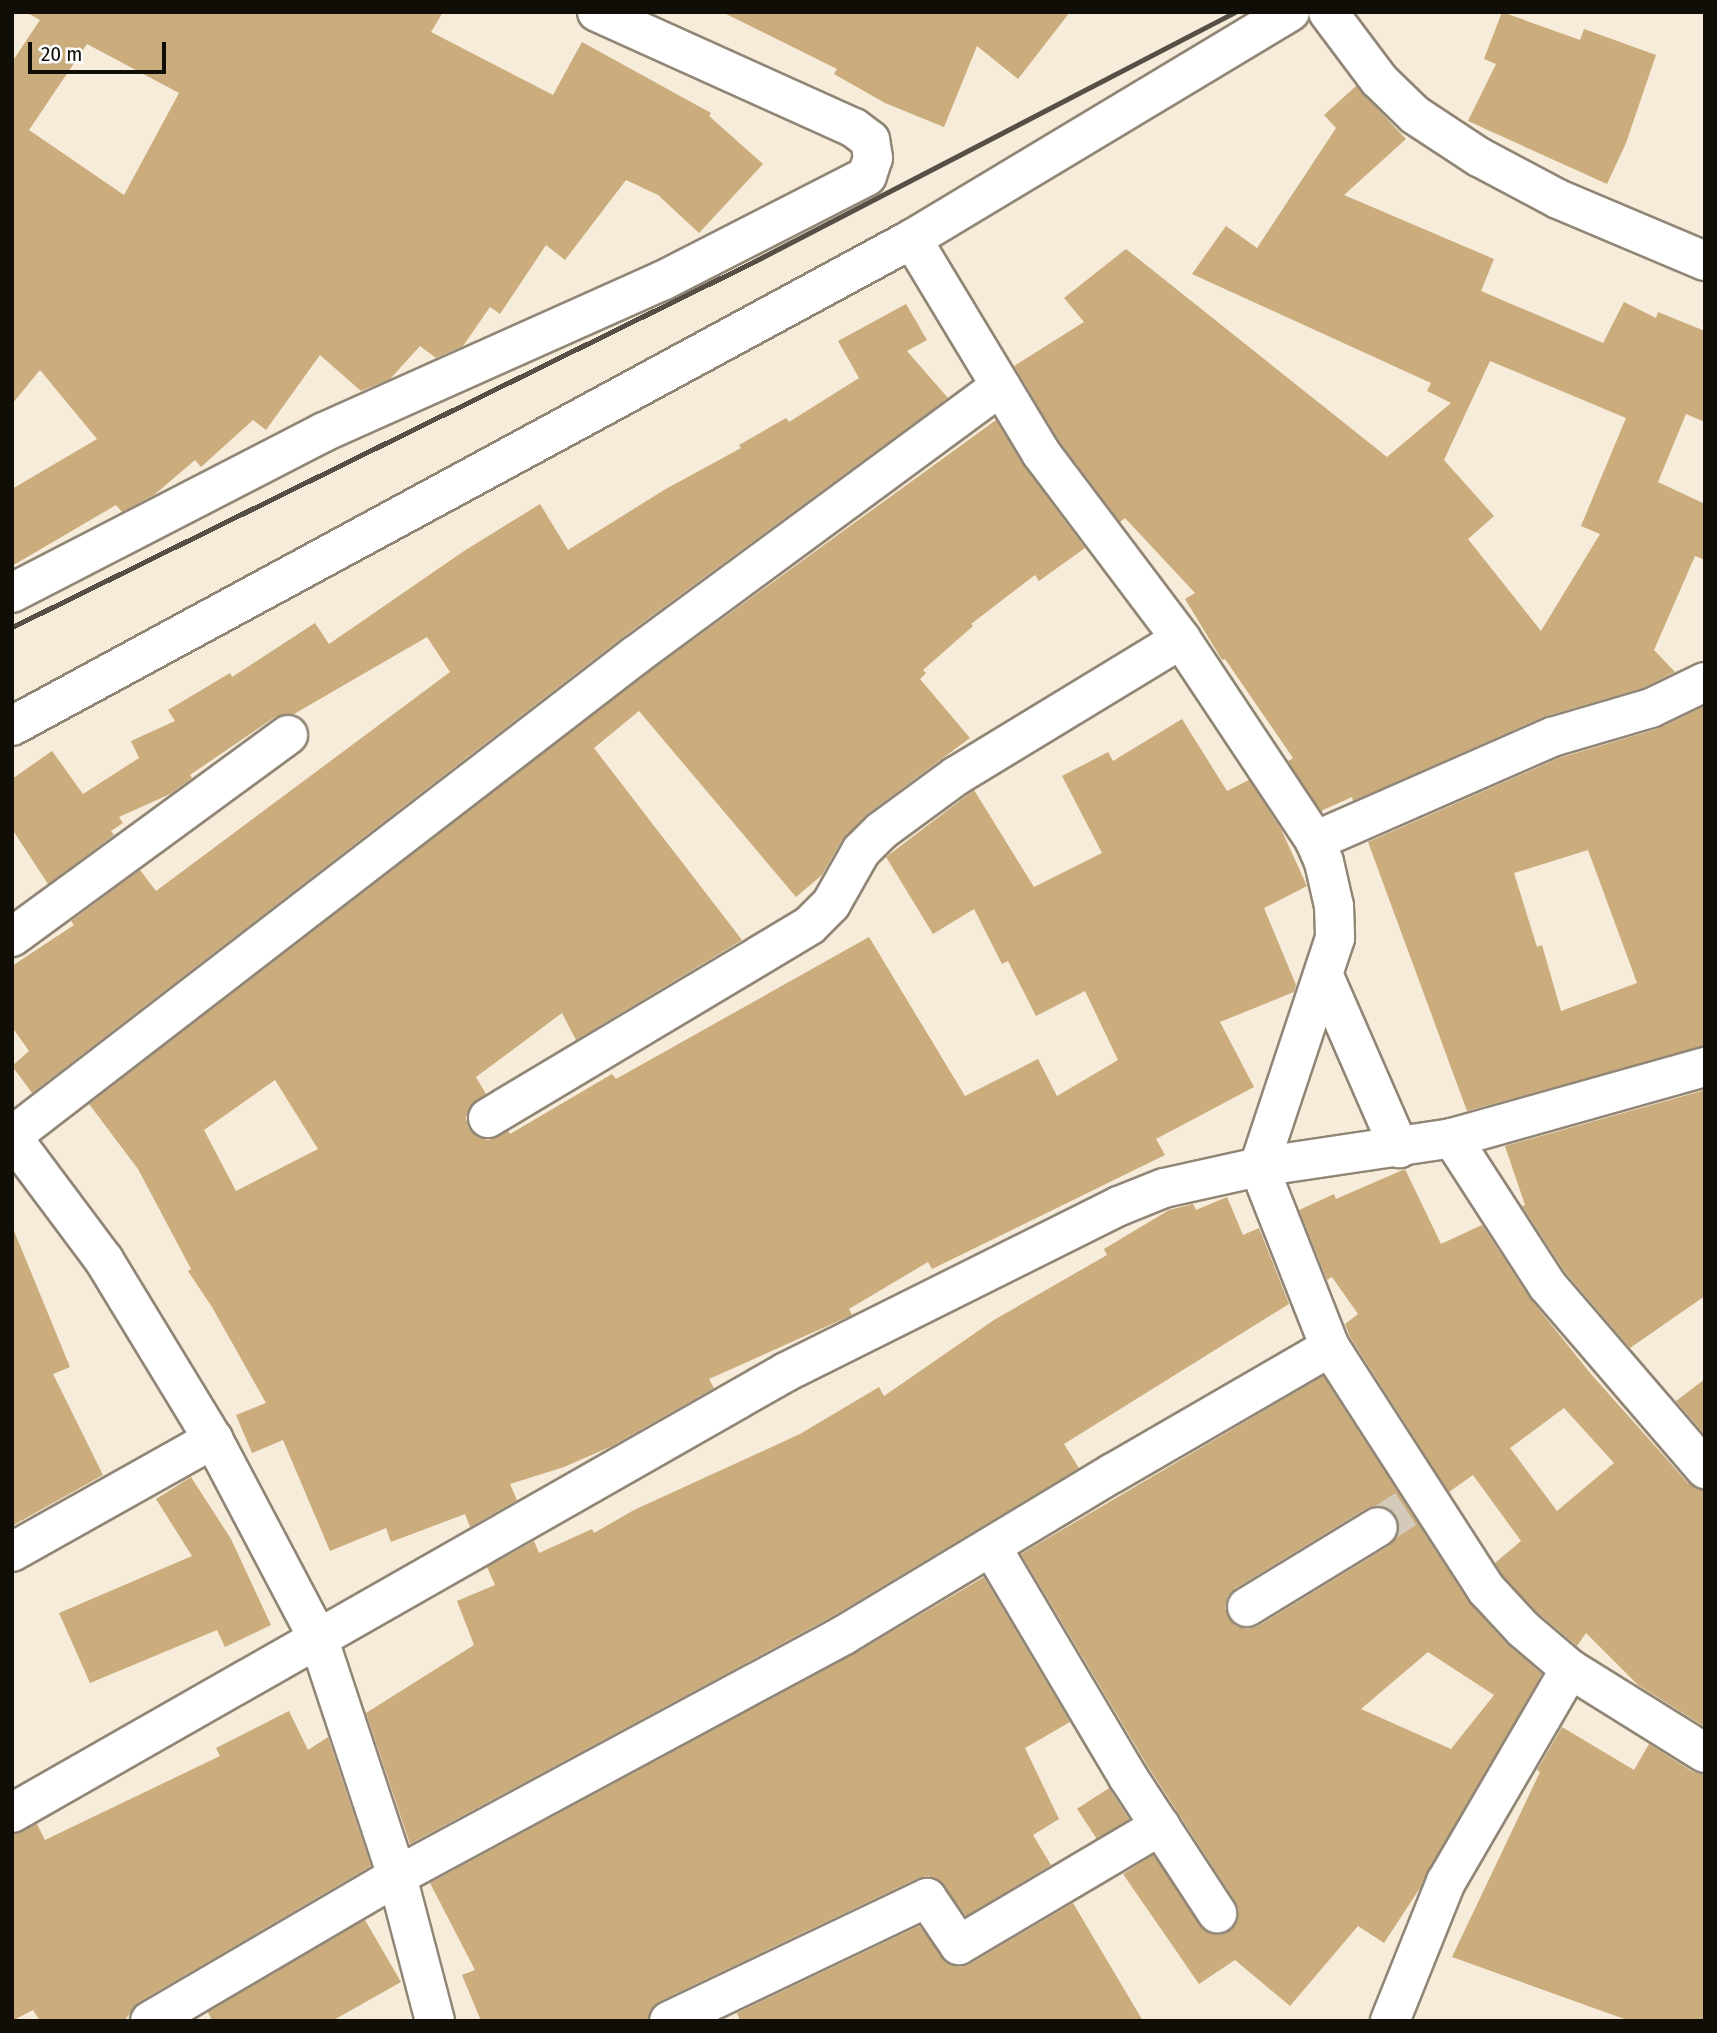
<!DOCTYPE html>
<html>
<head>
<meta charset="utf-8">
<style>
  body { margin:0 }
  #map { position:relative; width:1717px; height:2033px; overflow:hidden; background:#f7ebd9; font-family:"Fira Sans Condensed",sans-serif }
  div>[style] { position:absolute }
  [style*='--x'] { left:calc(var(--x)*1px); top:calc(var(--y)*1px); width:calc(var(--w)*1px); rotate:calc(var(--a)*1deg) }
  .building>* { inset:0; background:#caac7d; transform-origin:0 0 }
  .minor-tunnel>* { height:38px; margin-top:-19px; transform-origin:0; background:repeating-linear-gradient(90deg,#d4caba 0 38px,transparent 0 57px) }
  .roads { filter:drop-shadow(2px 0 #918676) drop-shadow(-2px 0 #918676) drop-shadow(0 2px #918676) drop-shadow(0 -2px #918676) }
  .minor>* { height:38px; margin:-19px; padding:0 19px; transform-origin:19px; border-radius:19px; background:#fff }
  .rail>* { height:5px; margin:-2.5px; padding:0 2.5px; transform-origin:2.5px; border-radius:2.5px; background:#554f45 }
  span { translate:-50% -50%; white-space:nowrap; text-align:center; line-height:1.15; -webkit-text-stroke:5px #fff; paint-order:stroke }
  .frame { position:absolute; inset:0; border:14px solid #110d07; pointer-events:none }
  .scale { position:absolute; left:28px; top:42px; width:138px; height:32px; box-sizing:border-box; border:4px solid #110d07; border-top:0; padding-left:9px; font-size:21px; line-height:24px; white-space:nowrap; color:#110d07; -webkit-text-stroke:5px #fff; paint-order:stroke }
</style>
</head>
<body>
<div id="map">
  <div class="building">
    <div style="clip-path:polygon(evenodd,26px 12px,443px 12px,431px 32px,553px 95px,582px 42px,711px 113px,709px 116px,763px 164px,699px 233px,658px 195px,626px 180px,565px 260px,546px 245px,500px 314px,490px 307px,463px 346px,436px 358px,420px 346px,390px 379px,361px 391px,320px 355px,266px 430px,253px 420px,201px 467px,195px 460px,154px 495px,122px 512px,116px 505px,12px 566px,12px 489px,97px 439px,40px 370px,12px 404px,12px 62px,40px 20px,26px 12px,87px 44px,179px 93px,124px 195px,29px 130px,87px 44px)"></div>
    <div style="clip-path:polygon(722px 12px,1070px 12px,1018px 79px,977px 46px,944px 127px,885px 103px,834px 74px,837px 69px)"></div>
    <div style="clip-path:polygon(1502px 12px,1580px 40px,1584px 29px,1656px 55px,1626px 143px,1607px 184px,1468px 121px,1496px 64px,1484px 59px)"></div>
    <div style="clip-path:polygon(evenodd,1356px 86px,1406px 139px,1344px 195px,1494px 259px,1481px 291px,1603px 343px,1624px 302px,1656px 318px,1658px 312px,1705px 331px,1705px 422px,1686px 414px,1658px 482px,1705px 504px,1705px 560px,1695px 556px,1654px 650px,1675px 672px,1643px 688px,1543px 717px,1353px 801px,1352px 797px,1321px 811px,1288px 761px,1293px 758px,1225px 659px,1222px 660px,1185px 599px,1195px 593px,1125px 518px,1120px 522px,1059px 441px,1014px 366px,1084px 322px,1064px 298px,1126px 249px,1387px 457px,1451px 403px,1427px 391px,1431px 383px,1192px 274px,1226px 226px,1257px 248px,1336px 128px,1324px 115px,1356px 86px,1490px 361px,1626px 418px,1581px 526px,1600px 534px,1541px 631px,1468px 539px,1494px 516px,1444px 460px,1490px 361px)"></div>
    <div style="clip-path:polygon(906px 304px,927px 340px,907px 351px,948px 398px,623px 637px,32px 1093px,12px 1066px,29px 1051px,12px 1027px,12px 966px,74px 925px,71px 921px,140px 870px,156px 891px,450px 672px,427px 637px,294px 714px,275px 717px,190px 775px,192px 778px,170px 794px,119px 817px,123px 823px,111px 831px,114px 835px,48px 884px,12px 829px,12px 779px,52px 751px,83px 794px,139px 758px,131px 741px,175px 721px,168px 710px,230px 673px,232px 677px,315px 623px,329px 644px,464px 551px,540px 504px,568px 550px,664px 490px,741px 448px,739px 445px,786px 418px,789px 422px,859px 378px,838px 341px)"></div>
    <div style="clip-path:polygon(evenodd,996px 420px,1024px 466px,1085px 548px,1039px 581px,1035px 575px,971px 624px,973px 626px,923px 670px,926px 673px,920px 679px,970px 738px,866px 815px,842px 840px,822px 875px,796px 897px,639px 711px,594px 748px,742px 940px,576px 1040px,562px 1013px,476px 1077px,486px 1094px,469px 1108px,466px 1118px,469px 1129px,477px 1137px,488px 1140px,508px 1131px,510px 1134px,612px 1074px,616px 1079px,869px 937px,965px 1096px,1038px 1059px,1057px 1096px,1118px 1060px,1085px 991px,1036px 1016px,1008px 961px,1002px 964px,974px 909px,933px 934px,886px 857px,974px 790px,1034px 887px,1102px 853px,1062px 776px,1108px 752px,1113px 761px,1182px 719px,1227px 791px,1249px 780px,1281px 829px,1307px 886px,1264px 908px,1296px 985px,1294px 992px,1220px 1022px,1254px 1087px,1156px 1139px,1165px 1155px,932px 1269px,928px 1262px,849px 1309px,852px 1315px,709px 1379px,714px 1388px,610px 1447px,564px 1467px,510px 1484px,517px 1500px,470px 1527px,465px 1514px,391px 1542px,386px 1528px,330px 1551px,283px 1440px,252px 1453px,236px 1415px,266px 1403px,212px 1307px,188px 1271px,191px 1269px,138px 1169px,89px 1104px,649px 672px,996px 420px,275px 1080px,318px 1149px,236px 1191px,204px 1130px,275px 1080px)"></div>
    <div style="clip-path:polygon(evenodd,1705px 706px,1705px 1046px,1467px 1111px,1368px 842px,1559px 758px,1657px 729px,1705px 706px,1588px 850px,1637px 983px,1561px 1011px,1542px 945px,1537px 947px,1514px 873px,1588px 850px)"></div>
    <div style="clip-path:polygon(1705px 1090px,1705px 1296px,1630px 1348px,1565px 1272px,1522px 1206px,1525px 1205px,1505px 1146px)"></div>
    <div style="clip-path:polygon(evenodd,1405px 1169px,1441px 1244px,1482px 1225px,1529px 1297px,1591px 1374px,1688px 1483px,1705px 1490px,1705px 1727px,1638px 1685px,1586px 1633px,1577px 1646px,1538px 1613px,1503px 1576px,1495px 1563px,1521px 1541px,1473px 1475px,1449px 1492px,1350px 1337px,1345px 1324px,1358px 1314px,1332px 1277px,1327px 1280px,1299px 1210px,1334px 1194px,1336px 1199px,1405px 1169px,1564px 1408px,1614px 1463px,1557px 1511px,1510px 1448px,1564px 1408px)"></div>
    <div style="clip-path:polygon(1227px 1197px,1243px 1235px,1259px 1228px,1289px 1304px,1064px 1444px,1079px 1468px,833px 1616px,410px 1844px,366px 1713px,474px 1645px,457px 1601px,495px 1585px,487px 1567px,534px 1541px,539px 1553px,592px 1529px,594px 1533px,634px 1510px,800px 1434px,879px 1387px,884px 1396px,994px 1320px,1107px 1255px,1104px 1249px,1169px 1210px,1193px 1204px,1196px 1210px)"></div>
    <div style="clip-path:polygon(12px 1226px,70px 1367px,53px 1374px,103px 1475px,12px 1526px)"></div>
    <div style="clip-path:polygon(evenodd,1323px 1376px,1468px 1601px,1507px 1644px,1542px 1674px,1420px 1888px,1384px 1943px,1358px 1926px,1290px 2006px,1235px 1960px,1199px 1984px,1123px 1874px,1153px 1855px,1207px 1932px,1219px 1935px,1229px 1931px,1237px 1922px,1239px 1911px,1235px 1901px,1147px 1765px,1021px 1554px,1323px 1376px,1378px 1505px,1388px 1508px,1396px 1515px,1400px 1526px,1397px 1537px,1389px 1546px,1258px 1626px,1247px 1629px,1236px 1626px,1229px 1619px,1225px 1607px,1228px 1596px,1236px 1588px,1367px 1508px,1378px 1505px,1323px 1376px,1428px 1652px,1494px 1695px,1451px 1749px,1361px 1709px,1428px 1652px)"></div>
    <div style="clip-path:polygon(1705px 1379px,1705px 1435px,1676px 1401px)"></div>
    <div style="clip-path:polygon(191px 1477px,231px 1539px,271px 1625px,225px 1647px,217px 1630px,90px 1683px,59px 1613px,192px 1556px,156px 1499px)"></div>
    <div style="clip-path:polygon(984px 1577px,1070px 1722px,1025px 1748px,1059px 1819px,1033px 1835px,1051px 1865px,966px 1916px,938px 1879px,928px 1876px,918px 1878px,660px 2001px,651px 2009px,647px 2021px,481px 2021px,462px 1975px,475px 1970px,430px 1883px,854px 1654px)"></div>
    <div style="clip-path:polygon(289px 1711px,308px 1750px,328px 1737px,371px 1866px,139px 2002px,124px 2021px,40px 2021px,33px 2010px,12px 2021px,12px 1835px,37px 1824px,45px 1840px,220px 1756px,216px 1748px)"></div>
    <div style="clip-path:polygon(1562px 1727px,1634px 1770px,1649px 1744px,1693px 1772px,1705px 1775px,1705px 2021px,1630px 2021px,1452px 1957px,1540px 1772px,1537px 1770px)"></div>
    <div style="left:1109px;top:1788px;width:37px;height:38px;rotate:57deg"></div>
    <div style="clip-path:polygon(1073px 1903px,1143px 2021px,740px 2021px,737px 2013px,919px 1926px,949px 1964px,959px 1967px,970px 1964px)"></div>
    <div style="clip-path:polygon(365px 1920px,401px 1982px,332px 2021px,212px 2021px,208px 2012px)"></div>
  </div>
  <div class="minor-tunnel">
    <div style="--x:1378;--y:1527;--w:33;--a:-33"></div>
  </div>
  <div class="roads">
    <div class="minor">
      <div style="--x:1328;--y:12;--w:85;--a:53.1"></div>
      <div style="--x:1379;--y:80;--w:50;--a:44.2"></div>
      <div style="--x:1415;--y:115;--w:77;--a:33.3"></div>
      <div style="--x:1479;--y:157;--w:89;--a:28"></div>
      <div style="--x:1558;--y:199;--w:160;--a:22.9"></div>
      <div style="--x:912;--y:239;--w:250;--a:58.9"></div>
      <div style="--x:1041;--y:453;--w:233;--a:53"></div>
      <div style="--x:1181;--y:639;--w:242;--a:56.4"></div>
      <div style="--x:1315;--y:841;--w:23;--a:67"></div>
      <div style="--x:1324;--y:862;--w:45;--a:77.2"></div>
      <div style="--x:1334;--y:906;--w:32;--a:88"></div>
      <div style="--x:1335;--y:938;--w:241;--a:108.4"></div>
      <div style="--x:1259;--y:1167;--w:193;--a:68.5"></div>
      <div style="--x:12;--y:593;--w:351;--a:-27.3"></div>
      <div style="--x:324;--y:432;--w:370;--a:-24.1"></div>
      <div style="--x:662;--y:281;--w:230;--a:-27.1"></div>
      <div style="--x:867;--y:176;--w:19;--a:-72"></div>
      <div style="--x:873;--y:158;--w:18;--a:-99"></div>
      <div style="--x:870;--y:140;--w:20;--a:-143"></div>
      <div style="--x:854;--y:128;--w:282;--a:-155.7"></div>
      <div style="--x:12;--y:726;--w:1023;--a:-28.42"></div>
      <div style="--x:912;--y:239;--w:441;--a:-31"></div>
      <div style="--x:1315;--y:841;--w:259;--a:-23.7"></div>
      <div style="--x:1552;--y:737;--w:103;--a:-16.3"></div>
      <div style="--x:1651;--y:708;--w:60;--a:-25.7"></div>
      <div style="--x:12;--y:937;--w:342;--a:-36.2"></div>
      <div style="--x:1324;--y:976;--w:188;--a:66.4"></div>
      <div style="--x:488;--y:1118;--w:375;--a:-30.9"></div>
      <div style="--x:810;--y:925;--w:30;--a:-45"></div>
      <div style="--x:831;--y:904;--w:61;--a:-60.5"></div>
      <div style="--x:861;--y:851;--w:28;--a:-45"></div>
      <div style="--x:881;--y:831;--w:93;--a:-36.3"></div>
      <div style="--x:956;--y:776;--w:263;--a:-31.3"></div>
      <div style="--x:12;--y:1136;--w:788;--a:-37.63"></div>
      <div style="--x:636;--y:655;--w:453;--a:-36.4"></div>
      <div style="--x:12;--y:1137;--w:154;--a:53.2"></div>
      <div style="--x:104;--y:1260;--w:210;--a:58.7"></div>
      <div style="--x:213;--y:1439;--w:227;--a:62.2"></div>
      <div style="--x:319;--y:1640;--w:249;--a:71.7"></div>
      <div style="--x:397;--y:1876;--w:150;--a:75.3"></div>
      <div style="--x:1452;--y:1138;--w:175;--a:57.1"></div>
      <div style="--x:1547;--y:1285;--w:243;--a:49.3"></div>
      <div style="--x:992;--y:1548;--w:266;--a:59.3"></div>
      <div style="--x:1128;--y:1777;--w:163;--a:56.8"></div>
      <div style="--x:12;--y:1552;--w:231;--a:-29.3"></div>
      <div style="--x:1247;--y:1607;--w:153;--a:-31.4"></div>
      <div style="--x:12;--y:1813;--w:891;--a:-29.67"></div>
      <div style="--x:786;--y:1372;--w:372;--a:-26.5"></div>
      <div style="--x:1119;--y:1206;--w:48;--a:-21.8"></div>
      <div style="--x:1164;--y:1188;--w:97;--a:-12.5"></div>
      <div style="--x:1259;--y:1167;--w:195;--a:-8.5"></div>
      <div style="--x:1452;--y:1138;--w:263;--a:-15.7"></div>
      <div style="--x:150;--y:2021;--w:286;--a:-30.4"></div>
      <div style="--x:397;--y:1876;--w:508;--a:-28.33"></div>
      <div style="--x:844;--y:1635;--w:314;--a:-31.1"></div>
      <div style="--x:1113;--y:1473;--w:251;--a:-30.1"></div>
      <div style="--x:1330;--y:1347;--w:288;--a:57.2"></div>
      <div style="--x:1486;--y:1589;--w:54;--a:47.2"></div>
      <div style="--x:1523;--y:1629;--w:62;--a:40.4"></div>
      <div style="--x:1570;--y:1669;--w:159;--a:31.9"></div>
      <div style="--x:669;--y:2021;--w:286;--a:-25.5"></div>
      <div style="--x:927;--y:1898;--w:57;--a:55.8"></div>
      <div style="--x:959;--y:1945;--w:234;--a:-30.6"></div>
      <div style="--x:1390;--y:2021;--w:150;--a:-68.1"></div>
      <div style="--x:1446;--y:1882;--w:246;--a:-59.8"></div>
    </div>
  </div>
  <div class="rail">
    <div style="--x:12;--y:627;--w:828;--a:-26.22"></div>
    <div style="--x:755;--y:261;--w:541;--a:-27.42"></div>
  </div>
  <div class="frame"></div>
  <div class="scale">20 m</div>
</div>
</body>
</html>
